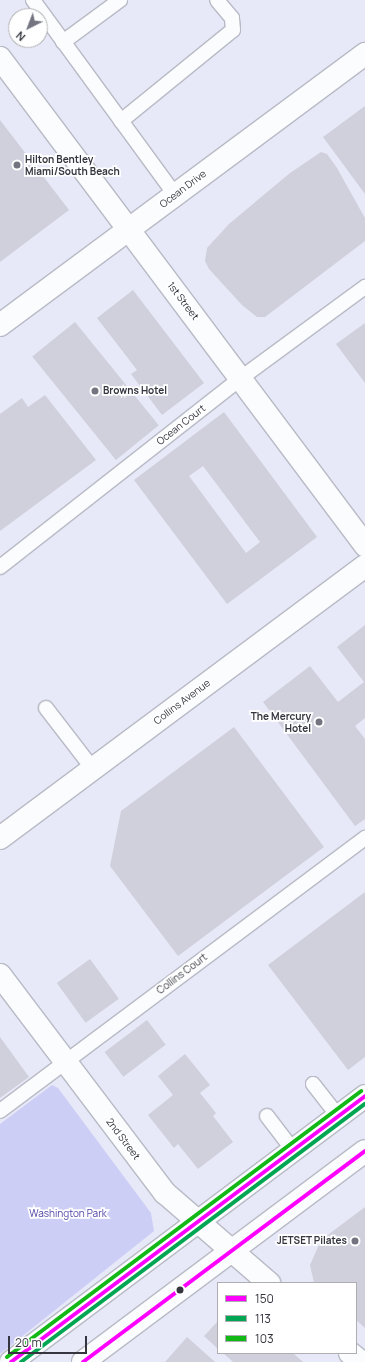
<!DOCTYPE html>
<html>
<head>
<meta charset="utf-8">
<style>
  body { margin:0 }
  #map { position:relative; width:365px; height:1362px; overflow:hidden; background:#e7e9f8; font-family:Manrope,sans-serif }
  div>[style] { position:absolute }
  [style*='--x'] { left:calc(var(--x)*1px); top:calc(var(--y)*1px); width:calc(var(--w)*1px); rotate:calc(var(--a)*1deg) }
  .green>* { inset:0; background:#cccef6 }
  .building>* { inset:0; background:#cfd0dc; transform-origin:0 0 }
  .roads { filter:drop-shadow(1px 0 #b8bac5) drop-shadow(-1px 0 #b8bac5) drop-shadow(0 1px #b8bac5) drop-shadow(0 -1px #b8bac5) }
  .service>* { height:14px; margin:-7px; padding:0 7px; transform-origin:7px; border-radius:7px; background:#fbfcfe }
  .minor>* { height:22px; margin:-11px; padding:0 11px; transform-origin:11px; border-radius:11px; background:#fbfcfe }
  .tertiary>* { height:22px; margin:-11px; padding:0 11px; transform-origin:11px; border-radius:11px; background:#fbfcfe }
  .bus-1>* { height:4px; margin:-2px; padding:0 2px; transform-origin:2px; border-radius:2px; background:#f0f }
  .bus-2>* { height:4px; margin:-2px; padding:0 2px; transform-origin:2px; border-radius:2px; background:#00a651 }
  .bus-3>* { height:4px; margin:-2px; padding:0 2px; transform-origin:2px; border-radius:2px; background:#12b816 }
  .dots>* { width:11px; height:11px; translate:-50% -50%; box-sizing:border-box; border:2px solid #fff; border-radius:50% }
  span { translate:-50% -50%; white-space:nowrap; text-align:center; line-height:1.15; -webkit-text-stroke:3.5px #fff; paint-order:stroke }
  .poi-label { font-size:10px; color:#34353f; font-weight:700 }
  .left { translate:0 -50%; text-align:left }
  .right { translate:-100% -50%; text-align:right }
  .street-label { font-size:10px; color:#34353f }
  .park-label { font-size:10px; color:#4e45a7 }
  .legend { position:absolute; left:217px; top:1282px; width:140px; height:72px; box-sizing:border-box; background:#fff; border:1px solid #aeaeb2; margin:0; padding:5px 7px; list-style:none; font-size:12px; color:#34353f }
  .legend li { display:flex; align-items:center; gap:8px; height:20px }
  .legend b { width:20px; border:1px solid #aeaeb2 }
  .north { position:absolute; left:8px; top:8px; width:40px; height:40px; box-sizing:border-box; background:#fff; border:1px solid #aeaeb2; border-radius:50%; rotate:222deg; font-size:11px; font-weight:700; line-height:16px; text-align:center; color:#34353f }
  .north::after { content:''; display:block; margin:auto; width:14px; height:18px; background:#737480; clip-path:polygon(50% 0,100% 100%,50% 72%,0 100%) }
  .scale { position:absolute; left:8px; top:1336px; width:79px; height:18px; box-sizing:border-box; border:2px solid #34353f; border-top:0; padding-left:5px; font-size:12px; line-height:14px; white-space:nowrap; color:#34353f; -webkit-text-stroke:3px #fff; paint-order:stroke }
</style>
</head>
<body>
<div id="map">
  <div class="green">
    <div style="clip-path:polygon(52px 1085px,58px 1088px,151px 1213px,154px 1231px,0 1354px,0 1124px)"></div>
  </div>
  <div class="building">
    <div style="clip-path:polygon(365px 106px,365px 194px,323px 137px)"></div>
    <div style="clip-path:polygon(0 120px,69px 210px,0 262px)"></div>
    <div style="clip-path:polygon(321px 152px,327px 154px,337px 168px,365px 218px,365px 241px,265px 317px,257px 317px,242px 305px,209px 269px,205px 261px,207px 248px,229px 224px,290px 173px)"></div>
    <div style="clip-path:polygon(133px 290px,204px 383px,162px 415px,131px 374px,137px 370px,97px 318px)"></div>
    <div style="left:75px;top:322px;width:133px;height:55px;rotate:51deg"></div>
    <div style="clip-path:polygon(365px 323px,365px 383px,336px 344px)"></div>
    <div style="clip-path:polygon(45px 395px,96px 460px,0 531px,0 414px,22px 398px,28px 407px)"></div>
    <div style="clip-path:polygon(evenodd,224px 412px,317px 537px,227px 604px,134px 480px,224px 412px,203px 466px,260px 542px,246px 553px,189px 476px,203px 466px)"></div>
    <div style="clip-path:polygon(365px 625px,365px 718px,355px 726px,365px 739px,365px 819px,355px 826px,263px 702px,310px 666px,338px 702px,364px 682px,337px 647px)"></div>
    <div style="clip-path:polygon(234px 727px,324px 847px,178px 956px,110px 866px,121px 811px)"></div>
    <div style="clip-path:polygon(365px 892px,365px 1057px,348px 1070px,268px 965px)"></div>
    <div style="left:90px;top:959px;width:49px;height:41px;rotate:54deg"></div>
    <div style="left:147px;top:1020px;width:31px;height:53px;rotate:53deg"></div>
    <div style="clip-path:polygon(0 1037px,29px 1077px,0 1098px)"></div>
    <div style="clip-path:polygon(185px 1054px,210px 1085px,200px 1093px,216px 1113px,213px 1116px,233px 1142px,198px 1169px,178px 1144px,174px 1148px,148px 1115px,173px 1095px,158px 1076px)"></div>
    <div style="clip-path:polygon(365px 1207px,365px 1328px,356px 1320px,356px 1283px,314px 1283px,310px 1265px,321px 1240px)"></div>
    <div style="clip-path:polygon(218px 1321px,218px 1349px,204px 1336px)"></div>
    <div style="clip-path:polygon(187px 1337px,215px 1362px,165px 1362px)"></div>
    <div style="clip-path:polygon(223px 1353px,293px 1353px,303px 1362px,233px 1362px)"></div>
  </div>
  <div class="roads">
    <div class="service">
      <div style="--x:33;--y:0;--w:241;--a:53.9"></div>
      <div style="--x:63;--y:42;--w:71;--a:-36.4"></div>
      <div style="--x:121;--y:121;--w:144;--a:-39.1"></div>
      <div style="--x:233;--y:30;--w:12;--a:-95"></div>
      <div style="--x:232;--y:18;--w:23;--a:-130"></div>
      <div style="--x:0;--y:567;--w:306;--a:-38.1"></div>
      <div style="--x:241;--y:378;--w:154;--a:-36.3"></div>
      <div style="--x:46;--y:708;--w:77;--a:52.4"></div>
      <div style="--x:313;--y:1084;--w:41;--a:52"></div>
      <div style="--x:0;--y:1111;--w:456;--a:-36.8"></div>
      <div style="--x:267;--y:1116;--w:43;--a:52.6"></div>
    </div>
    <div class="minor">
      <div style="--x:0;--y:58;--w:609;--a:53.15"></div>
      <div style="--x:0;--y:975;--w:273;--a:52.9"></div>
      <div style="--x:165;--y:1193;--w:138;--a:40.9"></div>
      <div style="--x:350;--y:1353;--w:14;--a:39"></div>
    </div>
    <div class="tertiary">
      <div style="--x:0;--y:325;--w:455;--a:-36.6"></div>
      <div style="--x:0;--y:838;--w:455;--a:-36.7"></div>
      <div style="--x:11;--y:1362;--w:443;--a:-36.9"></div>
      <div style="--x:83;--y:1362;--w:352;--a:-36.8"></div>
    </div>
  </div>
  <div class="bus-1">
    <div style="--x:11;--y:1362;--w:443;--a:-36.9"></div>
    <div style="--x:83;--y:1362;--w:352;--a:-36.8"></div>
  </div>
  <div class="bus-2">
    <div style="--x:21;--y:1362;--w:430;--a:-36.9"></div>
  </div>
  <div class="bus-3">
    <div style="--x:7;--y:1357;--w:443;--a:-36.9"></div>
  </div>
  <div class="dots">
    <div style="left:17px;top:165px;background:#737480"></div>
    <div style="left:95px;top:391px;background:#737480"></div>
    <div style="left:319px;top:722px;background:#737480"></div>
    <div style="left:355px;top:1241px;background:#737480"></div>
    <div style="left:180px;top:1290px;background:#34353f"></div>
  </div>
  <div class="poi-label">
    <span class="left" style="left:25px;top:165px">Hilton Bentley<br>Miami/South Beach</span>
    <span class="left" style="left:103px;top:391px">Browns Hotel</span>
    <span class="right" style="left:311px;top:722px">The Mercury<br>Hotel</span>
    <span class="right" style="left:347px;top:1241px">JETSET Pilates</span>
  </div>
  <div class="street-label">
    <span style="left:183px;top:189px;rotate:-37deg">Ocean Drive</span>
    <span style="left:183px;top:301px;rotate:53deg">1st Street</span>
    <span style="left:181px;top:425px;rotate:-38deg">Ocean Court</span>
    <span style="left:182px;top:702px;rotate:-37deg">Collins Avenue</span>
    <span style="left:182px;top:974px;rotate:-37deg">Collins Court</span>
    <span style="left:123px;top:1139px;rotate:53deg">2nd Street</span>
  </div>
  <div class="park-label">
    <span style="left:68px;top:1214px">Washington Park</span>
  </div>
  <ul class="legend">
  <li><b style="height:5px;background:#f0f"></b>150</li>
  <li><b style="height:5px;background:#00a651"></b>113</li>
  <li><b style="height:5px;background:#12b816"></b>103</li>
  </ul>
  <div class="north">N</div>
  <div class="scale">20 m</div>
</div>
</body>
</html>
